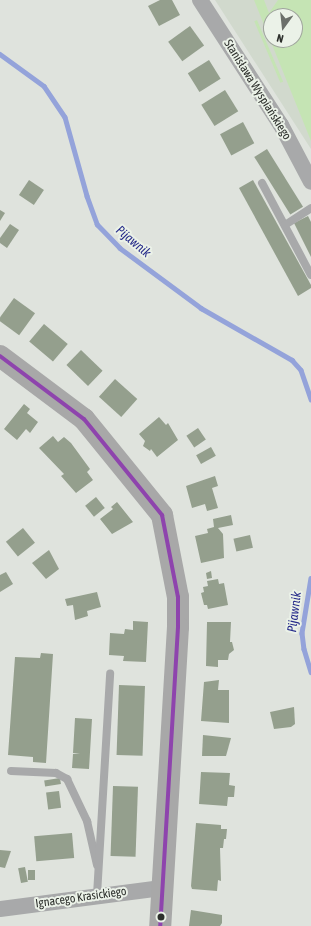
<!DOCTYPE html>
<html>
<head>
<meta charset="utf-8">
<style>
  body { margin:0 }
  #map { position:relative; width:311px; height:926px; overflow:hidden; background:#dfe3dd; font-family:"Asap Condensed",sans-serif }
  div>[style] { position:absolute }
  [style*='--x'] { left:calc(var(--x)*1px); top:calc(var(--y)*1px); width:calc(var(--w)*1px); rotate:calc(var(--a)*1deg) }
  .built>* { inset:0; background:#d1d9cd }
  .green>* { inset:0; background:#c5e4b4; transform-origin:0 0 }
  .stream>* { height:4.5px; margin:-2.25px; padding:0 2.25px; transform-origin:2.25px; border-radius:2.25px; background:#94a3da }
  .building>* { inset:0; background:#949f8d; transform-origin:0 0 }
  .lane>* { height:8px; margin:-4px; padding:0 4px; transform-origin:4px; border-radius:4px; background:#a8a9aa }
  .street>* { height:16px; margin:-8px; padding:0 8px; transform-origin:8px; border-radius:8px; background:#a8a9aa }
  .secondary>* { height:22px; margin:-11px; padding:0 11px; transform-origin:11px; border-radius:11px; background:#a8a8a8 }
  .bus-1>* { height:4px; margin:-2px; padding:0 2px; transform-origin:2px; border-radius:2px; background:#8e44ad }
  .dots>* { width:11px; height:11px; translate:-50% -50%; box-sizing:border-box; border:2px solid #ebf2e8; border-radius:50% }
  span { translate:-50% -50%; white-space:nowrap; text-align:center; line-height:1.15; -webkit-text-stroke:4px #ebf2e8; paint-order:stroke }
  .street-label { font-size:12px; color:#2d302c }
  .water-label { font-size:13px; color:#262b8a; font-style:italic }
  .north { position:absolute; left:263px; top:8px; width:40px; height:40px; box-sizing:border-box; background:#ebf2e8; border:1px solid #9fa49d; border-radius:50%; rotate:195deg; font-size:11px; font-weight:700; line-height:16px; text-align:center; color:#2d302c }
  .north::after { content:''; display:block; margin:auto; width:14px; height:18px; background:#6b6f6a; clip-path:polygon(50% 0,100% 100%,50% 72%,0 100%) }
</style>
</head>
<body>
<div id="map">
  <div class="built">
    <div style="clip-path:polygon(evenodd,215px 0,311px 0,311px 149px,215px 0,271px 16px,295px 16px,295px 40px,271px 40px,271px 16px)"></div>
  </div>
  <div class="green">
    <div style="clip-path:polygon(evenodd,254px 0,264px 0,269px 13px,278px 0,311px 0,311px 141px,254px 0,271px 16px,295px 16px,295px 40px,271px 40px,271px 16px)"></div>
    <div style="left:257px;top:20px;width:67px;height:3px;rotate:67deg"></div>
  </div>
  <div class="stream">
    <div style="--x:0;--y:54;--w:54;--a:36"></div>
    <div style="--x:44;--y:86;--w:37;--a:56"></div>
    <div style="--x:65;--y:117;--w:82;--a:74.4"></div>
    <div style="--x:87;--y:196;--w:30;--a:70"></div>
    <div style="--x:97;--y:224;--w:33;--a:46"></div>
    <div style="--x:120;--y:248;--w:101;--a:36.5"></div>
    <div style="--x:201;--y:308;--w:105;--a:29.7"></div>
    <div style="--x:292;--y:360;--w:13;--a:48"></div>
    <div style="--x:301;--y:370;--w:31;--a:71"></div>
    <div style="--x:311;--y:578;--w:56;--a:99.3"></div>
    <div style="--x:302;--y:633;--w:16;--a:83"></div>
    <div style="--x:304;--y:649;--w:24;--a:73"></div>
  </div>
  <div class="building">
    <div style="clip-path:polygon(160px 0,172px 0,180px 15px,159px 26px,148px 6px)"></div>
    <div style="left:190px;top:26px;width:24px;height:27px;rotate:54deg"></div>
    <div style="left:209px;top:60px;width:22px;height:25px;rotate:58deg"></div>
    <div style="left:225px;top:90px;width:25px;height:28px;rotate:58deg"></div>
    <div style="left:243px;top:122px;width:24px;height:26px;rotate:62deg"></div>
    <div style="left:267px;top:149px;width:68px;height:15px;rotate:58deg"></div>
    <div style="left:29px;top:180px;width:18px;height:18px;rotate:34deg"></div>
    <div style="clip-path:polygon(253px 180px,311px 285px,311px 288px,298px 296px,239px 188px)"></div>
    <div style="clip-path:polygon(0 210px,5px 213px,0 221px)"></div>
    <div style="clip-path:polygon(308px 216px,311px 222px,311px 257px,294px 223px)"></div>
    <div style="clip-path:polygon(10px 224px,19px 230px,7px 248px,0 243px,0 238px)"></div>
    <div style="left:14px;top:298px;width:26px;height:27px;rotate:36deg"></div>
    <div style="left:44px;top:324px;width:31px;height:23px;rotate:40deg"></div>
    <div style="left:81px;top:350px;width:30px;height:21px;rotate:44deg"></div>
    <div style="left:115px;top:379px;width:30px;height:24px;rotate:42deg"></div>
    <div style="clip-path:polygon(24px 404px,30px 409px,27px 413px,38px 422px,30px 433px,26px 429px,17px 440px,4px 429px)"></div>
    <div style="clip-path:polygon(159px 417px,166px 425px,168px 423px,178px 440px,157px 457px,151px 449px,150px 451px,143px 446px,145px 441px,139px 434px)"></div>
    <div style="left:198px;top:428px;width:14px;height:14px;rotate:56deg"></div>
    <div style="clip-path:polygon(53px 436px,58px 442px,64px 437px,71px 443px,90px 469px,87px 472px,93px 480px,76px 493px,61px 476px,64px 474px,39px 448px)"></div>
    <div style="left:211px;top:447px;width:10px;height:17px;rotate:61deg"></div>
    <div style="clip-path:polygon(215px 476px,218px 486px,212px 488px,218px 508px,207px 511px,205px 504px,192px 508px,186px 486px)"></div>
    <div style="left:96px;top:497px;width:14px;height:14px;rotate:51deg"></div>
    <div style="clip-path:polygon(117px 502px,133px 522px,112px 534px,100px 519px,113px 509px,111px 507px)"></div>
    <div style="clip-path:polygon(231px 515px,233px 525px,218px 528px,223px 534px,224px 558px,201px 563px,195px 536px,208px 533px,207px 529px,214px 527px,213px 519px)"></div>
    <div style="left:23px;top:528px;width:19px;height:22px;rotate:51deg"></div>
    <div style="left:250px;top:535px;width:13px;height:17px;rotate:77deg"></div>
    <div style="clip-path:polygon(49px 550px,59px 569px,46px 579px,32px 563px)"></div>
    <div style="clip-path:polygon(211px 571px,212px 578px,207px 579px,206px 573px)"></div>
    <div style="clip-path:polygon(6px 572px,13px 584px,0 592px,0 575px)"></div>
    <div style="clip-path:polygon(218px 579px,219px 584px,224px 583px,228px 605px,208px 609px,207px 605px,204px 605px,201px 593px,204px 592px,203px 587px,208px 586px,207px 581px)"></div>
    <div style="clip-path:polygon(97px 592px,101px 607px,87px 611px,88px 616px,75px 620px,73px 605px,67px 606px,65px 599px)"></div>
    <div style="clip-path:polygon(133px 621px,148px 622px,146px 662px,123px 661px,124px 656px,109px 655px,110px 633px,124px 634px,125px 629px,133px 630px)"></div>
    <div style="clip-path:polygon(207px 622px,231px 622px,230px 642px,232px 642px,234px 650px,229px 654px,228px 660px,218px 660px,218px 667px,206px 666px)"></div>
    <div style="clip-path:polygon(41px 653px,53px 654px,46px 763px,33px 762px,33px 757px,8px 755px,15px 657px,40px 658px)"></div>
    <div style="clip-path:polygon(219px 680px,218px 690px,229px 690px,229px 723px,201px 721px,204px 682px)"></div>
    <div style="left:119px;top:685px;width:26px;height:70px;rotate:2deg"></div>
    <div style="clip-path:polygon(294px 707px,295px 724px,291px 727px,274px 729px,270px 712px)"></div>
    <div style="clip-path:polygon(75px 718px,92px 719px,89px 769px,72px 768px,73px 754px,80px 754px,73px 753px)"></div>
    <div style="clip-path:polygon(203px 735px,231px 738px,226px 756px,202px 756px)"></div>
    <div style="clip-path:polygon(201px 772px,230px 773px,229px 785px,235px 786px,234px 797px,228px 797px,227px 806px,199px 804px)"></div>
    <div style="left:60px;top:778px;width:6px;height:16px;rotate:81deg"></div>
    <div style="left:113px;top:786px;width:25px;height:70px;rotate:2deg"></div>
    <div style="left:59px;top:791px;width:17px;height:13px;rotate:83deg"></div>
    <div style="clip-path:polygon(196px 823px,221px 825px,221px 829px,227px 829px,226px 839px,224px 839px,223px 848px,220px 848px,221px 881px,218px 880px,217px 891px,192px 889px,191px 886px)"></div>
    <div style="left:72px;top:833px;width:25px;height:38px;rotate:85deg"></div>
    <div style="clip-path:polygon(0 850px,11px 851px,5px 868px,0 867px)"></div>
    <div style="left:25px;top:867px;width:15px;height:7px;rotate:79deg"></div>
    <div style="left:28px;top:870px;width:7px;height:10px"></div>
    <div style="clip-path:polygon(191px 910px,222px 915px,222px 923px,220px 926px,189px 926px)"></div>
  </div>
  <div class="lane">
    <div style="--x:262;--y:183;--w:104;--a:62"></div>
    <div style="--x:285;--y:225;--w:31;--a:-33"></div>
    <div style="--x:11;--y:771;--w:45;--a:2.5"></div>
    <div style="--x:56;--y:773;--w:13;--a:29"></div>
    <div style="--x:67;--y:779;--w:47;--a:64.5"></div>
    <div style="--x:87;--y:821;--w:45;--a:77.2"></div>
    <div style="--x:97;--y:895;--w:222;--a:-86.6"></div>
  </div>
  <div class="street">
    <div style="--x:200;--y:0;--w:149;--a:57.1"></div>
    <div style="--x:281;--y:125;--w:64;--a:62.2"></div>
    <div style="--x:0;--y:909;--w:163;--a:-7.4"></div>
  </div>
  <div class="secondary">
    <div style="--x:0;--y:356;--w:105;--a:36.9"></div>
    <div style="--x:84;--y:419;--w:124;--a:50.9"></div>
    <div style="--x:162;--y:515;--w:84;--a:79"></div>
    <div style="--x:178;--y:597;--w:30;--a:90"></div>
    <div style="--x:178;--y:627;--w:300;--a:93.4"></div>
  </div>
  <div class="bus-1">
    <div style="--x:0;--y:356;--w:105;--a:36.9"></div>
    <div style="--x:84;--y:419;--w:124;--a:50.9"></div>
    <div style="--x:162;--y:515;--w:84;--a:79"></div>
    <div style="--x:178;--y:597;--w:30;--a:90"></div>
    <div style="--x:178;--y:627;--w:300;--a:93.4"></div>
  </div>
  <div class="dots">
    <div style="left:161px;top:917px;background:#2d302c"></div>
  </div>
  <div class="street-label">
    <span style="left:257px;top:90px;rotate:58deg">Stanisława Wyspiańskiego</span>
    <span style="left:81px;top:898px;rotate:-8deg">Ignacego Krasickiego</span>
  </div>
  <div class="water-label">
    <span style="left:133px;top:242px;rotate:40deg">Pijawnik</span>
    <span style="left:295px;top:612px;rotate:-83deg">Pijawnik</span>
  </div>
  <div class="north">N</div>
</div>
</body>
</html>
